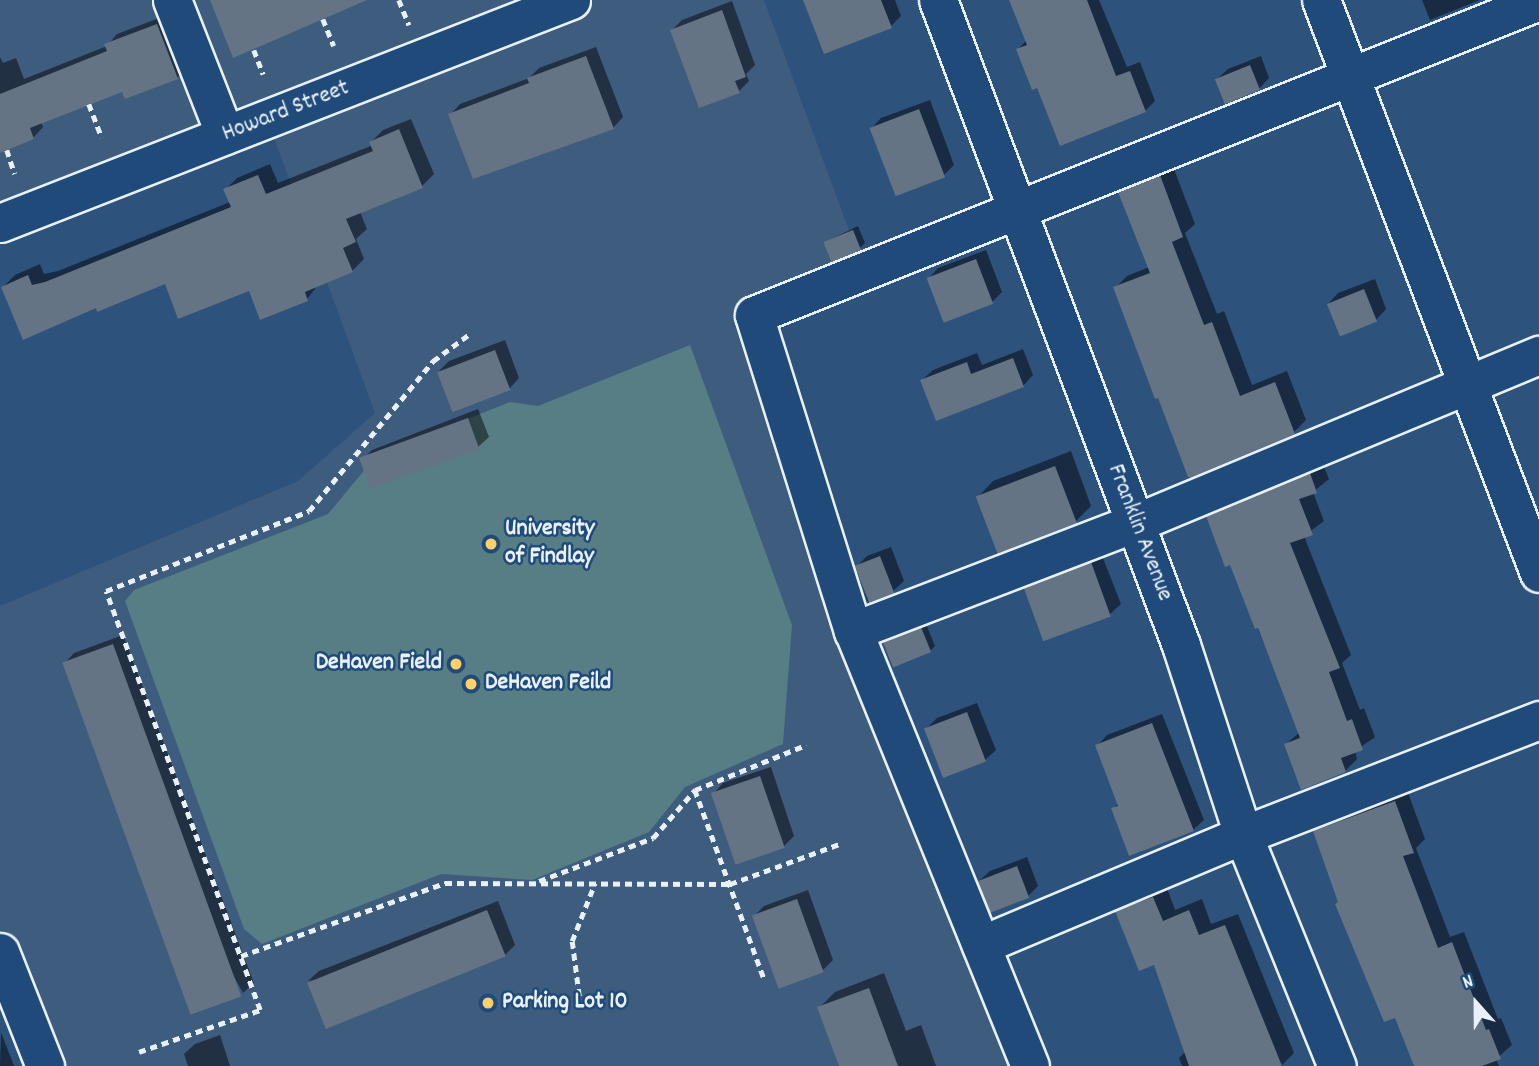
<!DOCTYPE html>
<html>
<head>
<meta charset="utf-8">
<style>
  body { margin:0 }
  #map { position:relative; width:1539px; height:1066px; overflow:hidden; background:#2d527c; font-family:Dekko,sans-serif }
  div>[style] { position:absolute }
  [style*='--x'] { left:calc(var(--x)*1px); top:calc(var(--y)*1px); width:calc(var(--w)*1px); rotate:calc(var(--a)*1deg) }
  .built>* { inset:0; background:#3e5c7e }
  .green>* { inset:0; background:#567e84 }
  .shadow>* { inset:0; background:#0007 }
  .building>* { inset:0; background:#647484; transform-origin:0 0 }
  .path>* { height:4.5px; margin-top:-2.25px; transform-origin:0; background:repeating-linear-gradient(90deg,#e8f1f8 0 7px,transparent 0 12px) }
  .roads { filter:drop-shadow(2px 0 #e8f1f8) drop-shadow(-2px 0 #e8f1f8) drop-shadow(0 2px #e8f1f8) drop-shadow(0 -2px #e8f1f8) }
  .minor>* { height:37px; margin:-18.5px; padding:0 18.5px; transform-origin:18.5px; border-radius:18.5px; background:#1f4a7a }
  .dots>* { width:19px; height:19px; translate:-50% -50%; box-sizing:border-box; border:4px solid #1f4a7a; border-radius:50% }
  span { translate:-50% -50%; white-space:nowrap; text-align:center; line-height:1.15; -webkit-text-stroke:5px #1f4a7a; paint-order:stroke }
  .street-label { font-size:24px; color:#e8f1f8 }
  .poi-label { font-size:24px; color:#e8f1f8; font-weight:700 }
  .left { translate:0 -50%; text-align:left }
  .right { translate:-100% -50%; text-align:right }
  .north { position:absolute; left:1441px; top:968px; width:70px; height:70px; -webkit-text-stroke:5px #1f4a7a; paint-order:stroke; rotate:339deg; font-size:19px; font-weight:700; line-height:28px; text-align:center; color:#e8f1f8 }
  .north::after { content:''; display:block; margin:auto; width:24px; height:32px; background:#e8f1f8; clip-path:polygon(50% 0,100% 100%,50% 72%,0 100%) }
</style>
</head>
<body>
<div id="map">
  <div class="built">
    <div style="clip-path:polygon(0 0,764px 0,864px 271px,755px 315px,1012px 1066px,46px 1066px,0 949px,0 606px,298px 481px,375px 413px,267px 119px,0 223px)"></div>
  </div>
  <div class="green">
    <div style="clip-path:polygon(690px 345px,792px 625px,783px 744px,685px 787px,649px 832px,532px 880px,441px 874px,262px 944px,244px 929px,125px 601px,134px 590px,328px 514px,377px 455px,510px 402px,538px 406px)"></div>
  </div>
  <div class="shadow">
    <div style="clip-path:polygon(805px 0,895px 0,901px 16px,891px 26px)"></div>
    <div style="clip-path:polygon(1012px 0,1099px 0,1127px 67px,1140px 62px,1155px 101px,1145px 111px,1038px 85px,1018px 49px,1027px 40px)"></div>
    <div style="clip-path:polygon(1422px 0,1480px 0,1430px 20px)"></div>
    <div style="clip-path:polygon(732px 1px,755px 65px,746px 74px,749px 81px,739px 91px,672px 30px,682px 20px)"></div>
    <div style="clip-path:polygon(167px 15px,188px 67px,177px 78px,123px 89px,41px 122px,43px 127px,33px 138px,0 151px,0 57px,3px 63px,16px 58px,24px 79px,107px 46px,117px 34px)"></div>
    <div style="clip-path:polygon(596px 47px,623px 117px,613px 128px,450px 115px,460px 104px,529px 78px,539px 68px)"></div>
    <div style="clip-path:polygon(1261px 56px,1269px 78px,1259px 89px,1217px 79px,1228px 69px)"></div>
    <div style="clip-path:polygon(930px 100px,954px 165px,944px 175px,871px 129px,881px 118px)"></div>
    <div style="clip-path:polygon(411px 119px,434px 174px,422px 186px,360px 212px,367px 229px,356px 239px,364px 259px,352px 271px,318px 285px,307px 299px,250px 289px,166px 282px,97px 306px,3px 287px,15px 275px,40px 264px,44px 274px,58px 271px,230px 202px,226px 189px,237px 178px,270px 164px,278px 183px,373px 145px,371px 142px,383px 130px)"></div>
    <div style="clip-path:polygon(1172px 164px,1195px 224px,1185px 233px,1217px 314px,1224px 311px,1252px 385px,1287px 371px,1306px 420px,1294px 432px,1189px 474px,1115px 288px,1127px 276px,1149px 267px,1121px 192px,1133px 180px)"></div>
    <div style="clip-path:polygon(858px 226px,865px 243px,860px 248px,825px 242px)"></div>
    <div style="clip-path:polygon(986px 250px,1002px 292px,992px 302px,928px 279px,938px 268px)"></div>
    <div style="clip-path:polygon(1375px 279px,1386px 309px,1376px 320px,1328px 304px,1338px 293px)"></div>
    <div style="clip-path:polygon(505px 340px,519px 378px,509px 389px,439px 371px,449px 361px)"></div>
    <div style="clip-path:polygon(1023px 349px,1033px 375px,1023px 386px,922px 380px,933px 370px,977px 353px,982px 365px)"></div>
    <div style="clip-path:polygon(478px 409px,489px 437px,478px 447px,362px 460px,372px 450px)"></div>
    <div style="clip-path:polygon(1071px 451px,1091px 506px,1076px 521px,978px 497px,993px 481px)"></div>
    <div style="clip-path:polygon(1322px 462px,1329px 479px,1313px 492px,1324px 521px,1304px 536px,1351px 655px,1342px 663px,1360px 710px,1364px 708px,1375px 737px,1355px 751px,1357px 759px,1345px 771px,1286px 744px,1300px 732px,1231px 563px,1208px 517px,1220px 504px)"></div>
    <div style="clip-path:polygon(891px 547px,904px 581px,893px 591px,867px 601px,857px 566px,867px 556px)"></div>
    <div style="clip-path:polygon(1101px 553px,1121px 604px,1110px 614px,1045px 639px,1026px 589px,1036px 578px)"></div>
    <div style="clip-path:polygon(926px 624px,935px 646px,930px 651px,885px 643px)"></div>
    <div style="clip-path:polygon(123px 635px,254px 983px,243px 993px,64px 664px,74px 653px)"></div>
    <div style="clip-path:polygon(977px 703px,996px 750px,985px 760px,926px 729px,937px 718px)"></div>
    <div style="clip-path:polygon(1162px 714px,1204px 820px,1193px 830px,1113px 809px,1119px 803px,1097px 746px,1107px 735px)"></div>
    <div style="clip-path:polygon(771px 767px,794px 836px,784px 846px,713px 794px,723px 783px)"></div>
    <div style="clip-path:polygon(1407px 790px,1425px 839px,1416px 848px,1450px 937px,1464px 932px,1498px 1019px,1501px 1018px,1512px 1045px,1496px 1059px,1499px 1066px,1416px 1066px,1396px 1016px,1340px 901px,1315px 832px,1327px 820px)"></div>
    <div style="clip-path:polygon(1027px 857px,1038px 886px,1028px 896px,979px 881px,990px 871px)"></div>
    <div style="clip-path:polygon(1166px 885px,1175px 910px,1202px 899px,1211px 924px,1238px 914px,1294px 1053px,1281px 1066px,1182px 1066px,1179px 1058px,1186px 1051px,1155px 963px,1117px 912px,1130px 900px)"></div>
    <div style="clip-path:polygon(808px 890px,833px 960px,823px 970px,754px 916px,764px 906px)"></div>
    <div style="clip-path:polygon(498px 901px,515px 945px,505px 955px,308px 981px,319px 971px)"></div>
    <div style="clip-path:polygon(884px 973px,906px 1031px,921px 1025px,936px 1066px,841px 1066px,819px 1008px,835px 992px)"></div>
    <div style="clip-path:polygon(1px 1032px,14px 1066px,0 1066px)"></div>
    <div style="clip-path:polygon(220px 1035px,230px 1066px,188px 1066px,184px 1054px,195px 1044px)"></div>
  </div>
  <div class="building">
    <div style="clip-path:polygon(210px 0,367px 0,233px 58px)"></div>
    <div style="clip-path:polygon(803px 0,881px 0,892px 28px,824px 54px)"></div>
    <div style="clip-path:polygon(1009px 0,1087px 0,1116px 76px,1130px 71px,1146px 112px,1060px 146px,1037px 88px,1032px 90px,1016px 49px,1027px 45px)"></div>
    <div style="clip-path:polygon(722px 10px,746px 77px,735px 81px,740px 93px,699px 108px,670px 30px)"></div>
    <div style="clip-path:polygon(157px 24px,178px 79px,125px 99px,122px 92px,30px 128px,34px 139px,0 153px,0 94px,107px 51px,104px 44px)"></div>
    <div style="clip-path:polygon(586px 56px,614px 129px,473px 179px,448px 114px,529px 83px,527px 78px)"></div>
    <div style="left:1250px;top:65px;width:27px;height:38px;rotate:68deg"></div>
    <div style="left:919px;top:109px;width:73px;height:53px;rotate:69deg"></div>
    <div style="clip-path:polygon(399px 129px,423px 188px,346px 219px,356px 242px,343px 248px,353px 272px,305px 292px,308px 301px,260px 320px,249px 291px,178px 319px,165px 284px,97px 312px,96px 308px,23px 340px,1px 287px,28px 275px,32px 285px,45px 282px,231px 207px,223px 189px,258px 175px,266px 194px,373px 151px,369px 142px)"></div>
    <div style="clip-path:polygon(1160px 175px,1183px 237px,1172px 242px,1204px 325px,1212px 322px,1240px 396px,1275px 382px,1295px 434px,1192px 477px,1188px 477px,1158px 398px,1155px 399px,1113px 287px,1150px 273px,1118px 192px)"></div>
    <div style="left:853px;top:230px;width:22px;height:32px;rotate:68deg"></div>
    <div style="left:976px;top:259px;width:48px;height:53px;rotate:69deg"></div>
    <div style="left:1364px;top:289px;width:35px;height:40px;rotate:68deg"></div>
    <div style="left:495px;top:350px;width:43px;height:62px;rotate:69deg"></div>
    <div style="clip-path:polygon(1013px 358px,1024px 387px,936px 421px,920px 380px,967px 362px,971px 374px)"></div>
    <div style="left:468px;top:418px;width:33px;height:116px;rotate:70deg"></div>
    <div style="left:1055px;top:466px;width:61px;height:85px;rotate:69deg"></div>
    <div style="clip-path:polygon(1310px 473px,1317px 493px,1299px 499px,1313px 535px,1290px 543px,1340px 668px,1329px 672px,1347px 721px,1352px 719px,1363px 750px,1341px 758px,1346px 772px,1301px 790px,1284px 744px,1300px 738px,1258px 628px,1255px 629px,1230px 565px,1225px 567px,1206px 516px)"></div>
    <div style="left:880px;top:556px;width:40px;height:27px;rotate:69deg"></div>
    <div style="left:1091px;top:562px;width:58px;height:72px;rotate:70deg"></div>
    <div style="left:921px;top:627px;width:27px;height:41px;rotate:68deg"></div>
    <div style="left:113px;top:644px;width:375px;height:54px;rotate:70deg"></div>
    <div style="left:967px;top:712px;width:53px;height:46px;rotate:69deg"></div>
    <div style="clip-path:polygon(1152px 723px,1194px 831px,1129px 856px,1111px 808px,1118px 806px,1095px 745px)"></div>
    <div style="left:760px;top:776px;width:76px;height:52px;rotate:71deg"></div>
    <div style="clip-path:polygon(1395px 801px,1414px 853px,1403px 856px,1438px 948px,1452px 942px,1486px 1030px,1489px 1029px,1501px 1059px,1482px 1066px,1414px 1066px,1395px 1018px,1384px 1022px,1335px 904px,1338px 902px,1313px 831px)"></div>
    <div style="left:1017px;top:866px;width:34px;height:43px;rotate:69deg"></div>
    <div style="clip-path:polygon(1153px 897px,1163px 921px,1189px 910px,1199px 935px,1225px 925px,1282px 1066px,1189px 1066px,1154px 965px,1139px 971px,1115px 911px)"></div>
    <div style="left:797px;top:899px;width:78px;height:48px;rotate:70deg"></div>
    <div style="left:487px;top:910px;width:50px;height:194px;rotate:68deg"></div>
    <div style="clip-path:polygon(869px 988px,898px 1066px,839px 1066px,817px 1007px)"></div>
  </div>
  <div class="path">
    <div style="--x:399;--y:0;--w:27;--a:68"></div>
    <div style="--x:323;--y:19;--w:29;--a:68"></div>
    <div style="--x:254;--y:50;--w:26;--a:69"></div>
    <div style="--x:89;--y:104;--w:36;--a:69"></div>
    <div style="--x:7;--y:150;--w:25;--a:72"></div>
    <div style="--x:695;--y:790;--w:203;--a:69.9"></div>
    <div style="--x:539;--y:881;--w:122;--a:-20.7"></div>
    <div style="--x:653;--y:838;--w:64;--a:-48.8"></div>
    <div style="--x:695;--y:790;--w:120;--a:-22.1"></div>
    <div style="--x:241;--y:956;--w:217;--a:-19.7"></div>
    <div style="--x:445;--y:883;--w:285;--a:0.2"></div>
    <div style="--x:730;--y:884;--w:119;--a:-20.1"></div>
    <div style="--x:579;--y:996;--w:55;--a:-97.3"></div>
    <div style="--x:572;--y:941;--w:62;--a:-68.4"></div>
    <div style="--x:139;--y:1052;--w:128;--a:-19.1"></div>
    <div style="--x:260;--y:1010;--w:446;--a:-110.2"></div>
    <div style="--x:106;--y:591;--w:218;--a:-21.5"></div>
    <div style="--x:309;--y:511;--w:195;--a:-50.4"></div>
    <div style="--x:433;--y:361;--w:47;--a:-36.4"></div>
  </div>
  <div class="roads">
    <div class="minor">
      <div style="--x:172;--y:0;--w:145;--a:68.6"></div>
      <div style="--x:938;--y:0;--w:689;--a:69.36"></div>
      <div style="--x:1181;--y:645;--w:200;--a:71.9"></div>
      <div style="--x:1243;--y:835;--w:249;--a:67.9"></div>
      <div style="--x:1321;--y:0;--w:613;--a:69.17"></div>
      <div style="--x:0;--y:223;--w:613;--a:-21.33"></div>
      <div style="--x:853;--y:631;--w:302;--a:-21"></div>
      <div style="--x:1135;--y:523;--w:438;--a:-22.6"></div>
      <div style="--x:981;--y:945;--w:284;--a:-22.8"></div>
      <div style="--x:1243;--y:835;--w:318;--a:-21.2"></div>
      <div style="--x:0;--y:952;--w:123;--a:68.5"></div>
      <div style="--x:1030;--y:1066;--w:470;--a:-112.1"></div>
      <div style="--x:853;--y:631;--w:331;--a:-107.4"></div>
      <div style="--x:754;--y:315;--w:845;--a:-21.8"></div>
    </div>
  </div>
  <div class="dots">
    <div style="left:491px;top:544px;background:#ffd166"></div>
    <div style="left:456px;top:664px;background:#ffd166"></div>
    <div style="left:471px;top:684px;background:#ffd166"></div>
    <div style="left:488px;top:1003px;background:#ffd166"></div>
  </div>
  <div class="street-label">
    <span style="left:286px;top:112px;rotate:-21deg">Howard Street</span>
    <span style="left:1139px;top:533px;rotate:69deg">Franklin Avenue</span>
  </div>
  <div class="poi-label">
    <span class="left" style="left:505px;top:544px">University<br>of Findlay</span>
    <span class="right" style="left:442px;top:664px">DeHaven Field</span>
    <span class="left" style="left:485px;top:684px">DeHaven Feild</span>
    <span class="left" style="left:502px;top:1003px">Parking Lot 10</span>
  </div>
  <div class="north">N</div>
</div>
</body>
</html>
